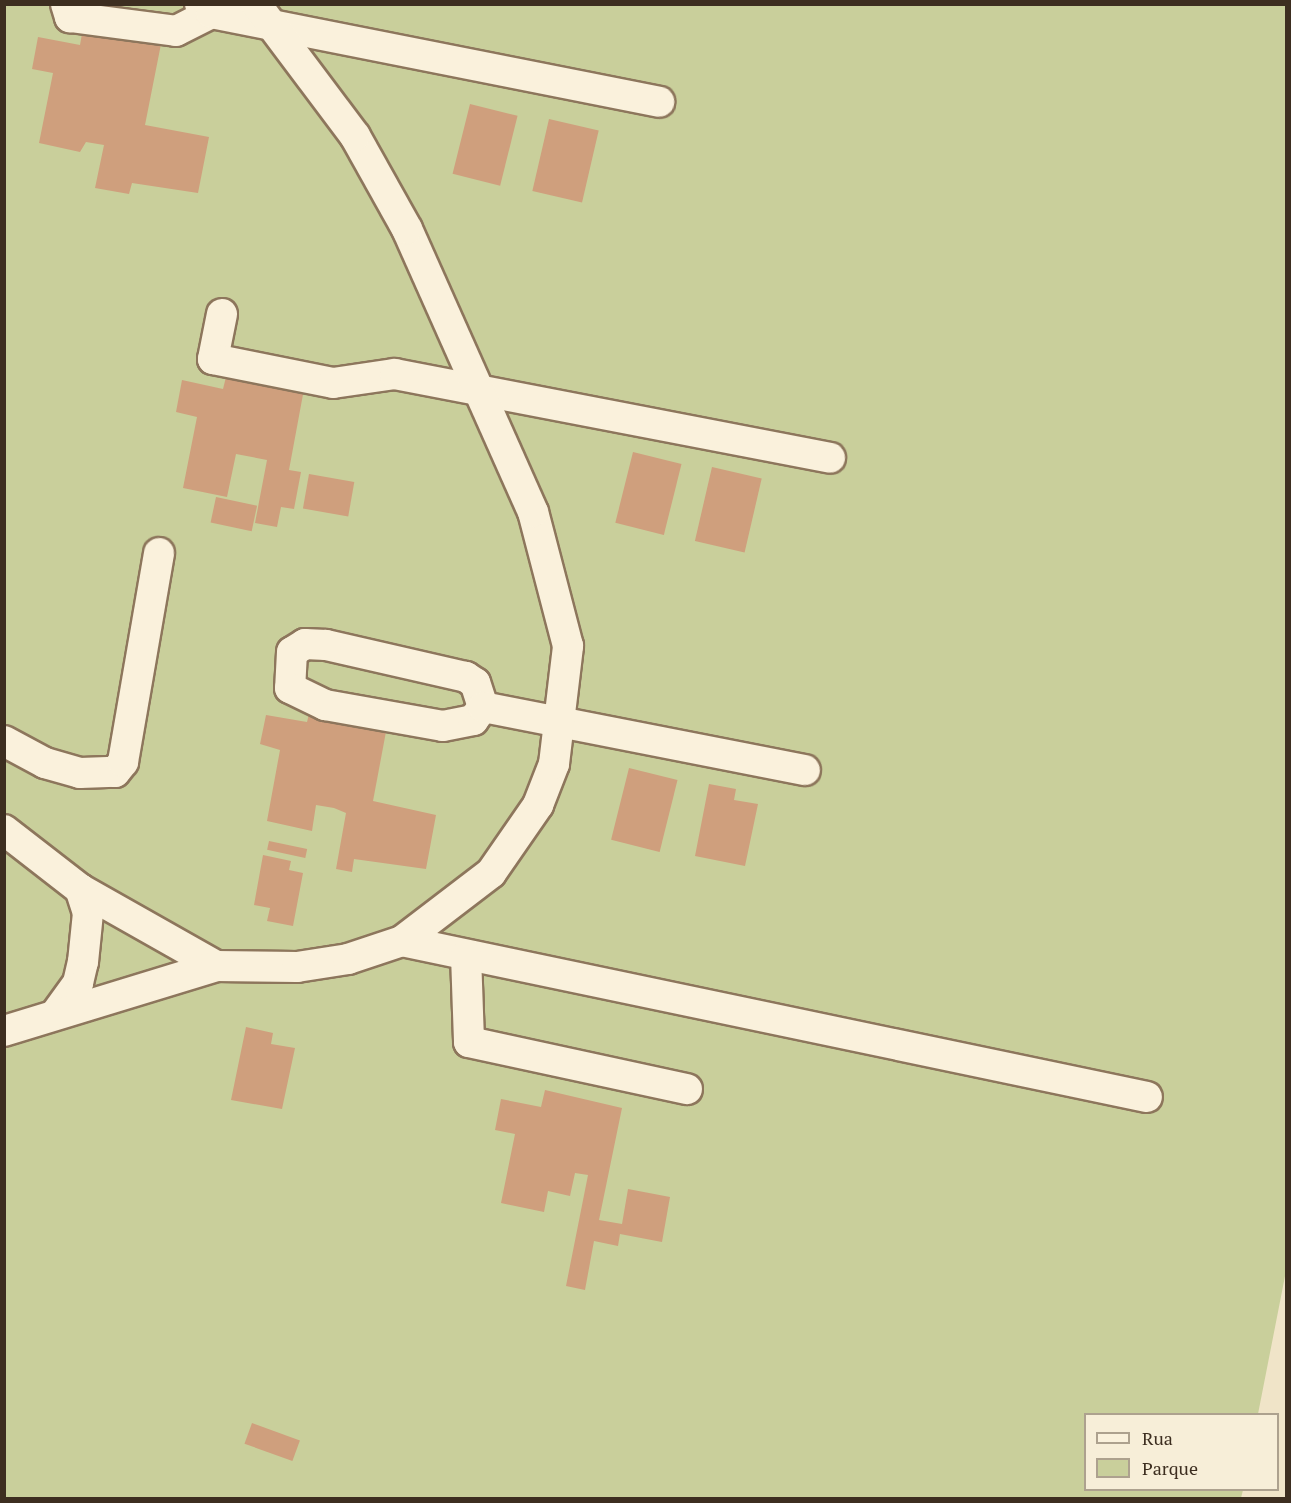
<!DOCTYPE html>
<html>
<head>
<meta charset="utf-8">
<style>
  body { margin:0 }
  #map { position:relative; width:1291px; height:1503px; overflow:hidden; background:#f0e4c8; font-family:"PT Serif",serif }
  div>[style] { position:absolute }
  [style*='--x'] { left:calc(var(--x)*1px); top:calc(var(--y)*1px); width:calc(var(--w)*1px); rotate:calc(var(--a)*1deg) }
  .green>* { inset:0; background:#c9cf9b }
  .building>* { inset:0; background:#cf9f7d; transform-origin:0 0 }
  .roads { filter:drop-shadow(2px 0 #8d765c) drop-shadow(-2px 0 #8d765c) drop-shadow(0 2px #8d765c) drop-shadow(0 -2px #8d765c) }
  .minor>* { height:30px; margin:-15px; padding:0 15px; transform-origin:15px; border-radius:15px; background:#faf1dc }
  span { translate:-50% -50%; white-space:nowrap; text-align:center; line-height:1.15; -webkit-text-stroke:6px #f7eed8; paint-order:stroke }
  .frame { position:absolute; inset:0; border:6px solid #3d2e20; pointer-events:none }
  .legend { position:absolute; left:1084px; top:1413px; width:195px; height:78px; box-sizing:border-box; background:#f7eed8; border:2px solid #ada18e; margin:0; padding:8px 10px; list-style:none; font-size:18px; color:#3d2e20 }
  .legend li { display:flex; align-items:center; gap:12px; height:30px }
  .legend b { width:30px; border:2px solid #ada18e }
</style>
</head>
<body>
<div id="map">
  <div class="green">
    <div style="clip-path:polygon(5px 5px,1286px 5px,1286px 1271px,1258px 1414px,1086px 1414px,1086px 1490px,1243px 1490px,1241px 1498px,5px 1498px)"></div>
  </div>
  <div class="building">
    <div style="clip-path:polygon(83px 28px,161px 44px,145px 125px,209px 137px,198px 193px,132px 183px,129px 194px,95px 188px,104px 145px,86px 142px,80px 152px,39px 143px,53px 73px,32px 69px,38px 37px,80px 45px)"></div>
    <div style="left:470px;top:104px;width:49px;height:72px;rotate:14deg"></div>
    <div style="left:549px;top:119px;width:51px;height:74px;rotate:13deg"></div>
    <div style="clip-path:polygon(227px 373px,304px 389px,289px 470px,301px 472px,294px 509px,281px 507px,277px 527px,255px 523px,267px 460px,236px 454px,227px 497px,183px 488px,197px 417px,176px 412px,182px 380px,223px 389px)"></div>
    <div style="left:633px;top:452px;width:50px;height:73px;rotate:14deg"></div>
    <div style="left:712px;top:467px;width:51px;height:76px;rotate:13deg"></div>
    <div style="left:309px;top:474px;width:46px;height:35px;rotate:10deg"></div>
    <div style="left:216px;top:497px;width:42px;height:26px;rotate:12deg"></div>
    <div style="clip-path:polygon(311px 706px,388px 721px,373px 801px,436px 815px,426px 869px,354px 859px,352px 872px,336px 869px,346px 813px,334px 808px,316px 805px,312px 831px,267px 821px,280px 750px,260px 744px,266px 715px,307px 722px)"></div>
    <div style="left:629px;top:768px;width:50px;height:74px;rotate:14deg"></div>
    <div style="clip-path:polygon(709px 784px,736px 789px,734px 800px,758px 804px,745px 866px,695px 856px)"></div>
    <div style="left:269px;top:841px;width:39px;height:9px;rotate:12deg"></div>
    <div style="clip-path:polygon(263px 855px,291px 861px,289px 870px,303px 873px,293px 926px,267px 921px,270px 908px,254px 905px)"></div>
    <div style="clip-path:polygon(246px 1027px,273px 1033px,271px 1044px,295px 1048px,282px 1109px,231px 1100px)"></div>
    <div style="clip-path:polygon(545px 1090px,622px 1108px,599px 1220px,622px 1224px,628px 1189px,670px 1197px,662px 1242px,620px 1234px,618px 1246px,594px 1241px,585px 1290px,566px 1286px,588px 1175px,575px 1173px,570px 1196px,548px 1191px,544px 1212px,501px 1203px,515px 1134px,495px 1130px,501px 1099px,541px 1107px)"></div>
    <div style="left:252px;top:1423px;width:51px;height:22px;rotate:20deg"></div>
  </div>
  <div class="roads">
    <div class="minor">
      <div style="--x:66;--y:4;--w:14;--a:73"></div>
      <div style="--x:70;--y:17;--w:107;--a:7.5"></div>
      <div style="--x:176;--y:31;--w:39;--a:-27"></div>
      <div style="--x:200;--y:4;--w:14;--a:39"></div>
      <div style="--x:211;--y:13;--w:457;--a:11.2"></div>
      <div style="--x:222;--y:314;--w:46;--a:101.3"></div>
      <div style="--x:213;--y:359;--w:122;--a:11.3"></div>
      <div style="--x:333;--y:383;--w:63;--a:-8.3"></div>
      <div style="--x:395;--y:374;--w:443;--a:10.9"></div>
      <div style="--x:483;--y:707;--w:25;--a:-108"></div>
      <div style="--x:475;--y:683;--w:11;--a:-146"></div>
      <div style="--x:466;--y:677;--w:144;--a:-167.1"></div>
      <div style="--x:326;--y:645;--w:21;--a:-177"></div>
      <div style="--x:305;--y:644;--w:15;--a:148"></div>
      <div style="--x:292;--y:652;--w:36;--a:93"></div>
      <div style="--x:290;--y:688;--w:39;--a:26"></div>
      <div style="--x:325;--y:705;--w:120;--a:10.1"></div>
      <div style="--x:443;--y:726;--w:31;--a:-11"></div>
      <div style="--x:473;--y:720;--w:16;--a:-52"></div>
      <div style="--x:483;--y:707;--w:328;--a:11.1"></div>
      <div style="--x:4;--y:741;--w:47;--a:28.2"></div>
      <div style="--x:45;--y:763;--w:36;--a:16"></div>
      <div style="--x:80;--y:773;--w:35;--a:-2"></div>
      <div style="--x:115;--y:772;--w:13;--a:-51"></div>
      <div style="--x:123;--y:762;--w:212;--a:-80.2"></div>
      <div style="--x:4;--y:830;--w:96;--a:37.8"></div>
      <div style="--x:80;--y:889;--w:156;--a:29.5"></div>
      <div style="--x:402;--y:941;--w:761;--a:11.83"></div>
      <div style="--x:466;--y:955;--w:87;--a:88"></div>
      <div style="--x:469;--y:1042;--w:223;--a:12.2"></div>
      <div style="--x:57;--y:1012;--w:36;--a:-54"></div>
      <div style="--x:78;--y:983;--w:22;--a:-77"></div>
      <div style="--x:83;--y:962;--w:49;--a:-84.2"></div>
      <div style="--x:88;--y:913;--w:25;--a:-108"></div>
      <div style="--x:4;--y:1031;--w:222;--a:-17"></div>
      <div style="--x:216;--y:966;--w:81;--a:0.7"></div>
      <div style="--x:297;--y:967;--w:52;--a:-8.9"></div>
      <div style="--x:348;--y:959;--w:57;--a:-18.4"></div>
      <div style="--x:402;--y:941;--w:112;--a:-37.4"></div>
      <div style="--x:491;--y:873;--w:83;--a:-55.3"></div>
      <div style="--x:538;--y:805;--w:44;--a:-68.7"></div>
      <div style="--x:554;--y:764;--w:119;--a:-83.2"></div>
      <div style="--x:568;--y:646;--w:138;--a:-104.6"></div>
      <div style="--x:533;--y:512;--w:310;--a:-114"></div>
      <div style="--x:407;--y:229;--w:107;--a:-119.2"></div>
      <div style="--x:355;--y:136;--w:165;--a:-126.9"></div>
    </div>
  </div>
  <div class="frame"></div>
  <ul class="legend">
  <li><b style="height:8px;background:#faf1dc"></b>Rua</li>
  <li><b style="height:16px;background:#c9cf9b"></b>Parque</li>
  </ul>
</div>
</body>
</html>
